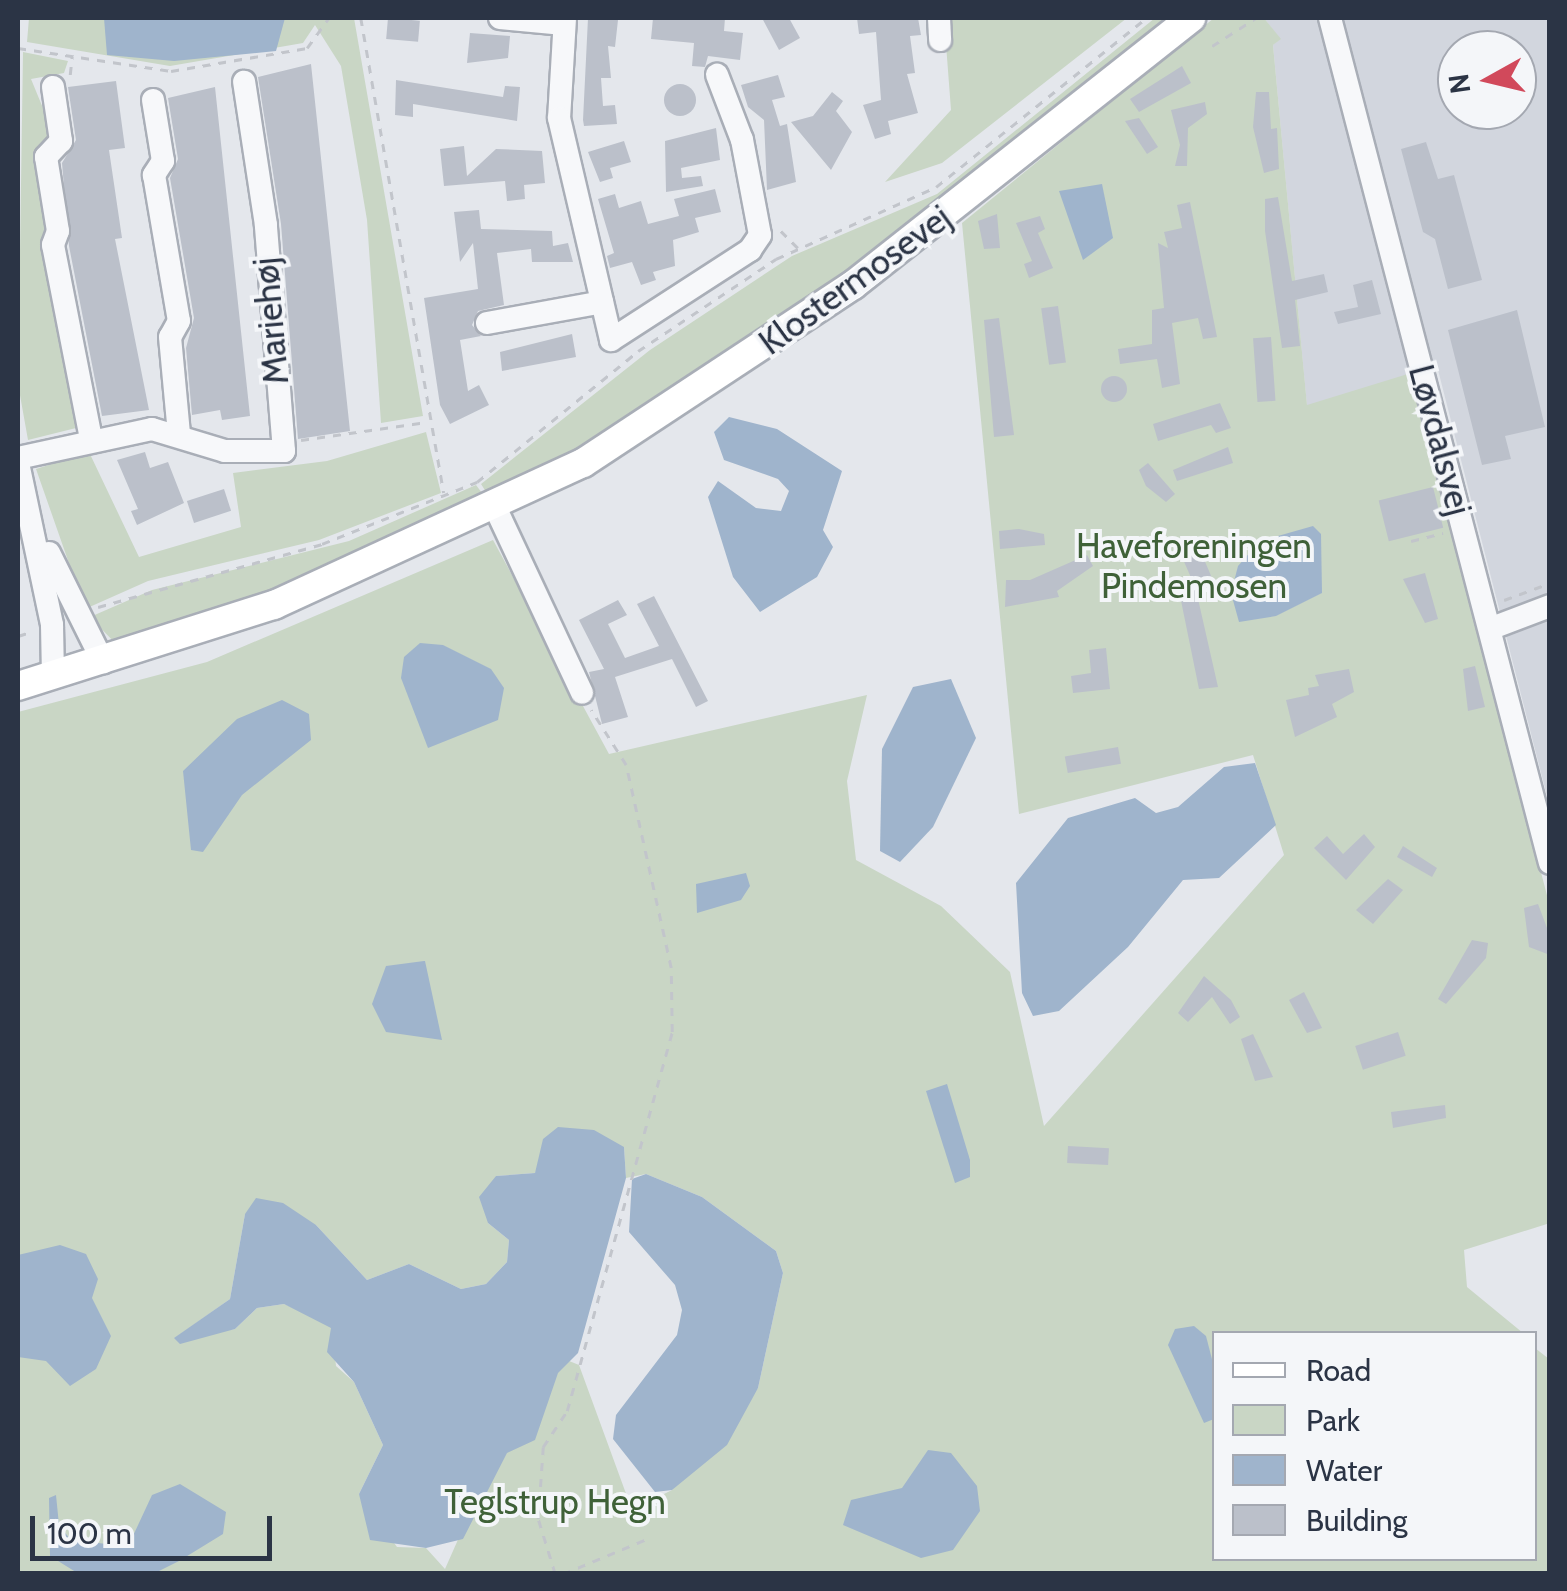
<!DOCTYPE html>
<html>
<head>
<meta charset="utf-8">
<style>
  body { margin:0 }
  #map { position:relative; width:1567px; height:1591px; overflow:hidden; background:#e4e7ec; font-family:Cabin,sans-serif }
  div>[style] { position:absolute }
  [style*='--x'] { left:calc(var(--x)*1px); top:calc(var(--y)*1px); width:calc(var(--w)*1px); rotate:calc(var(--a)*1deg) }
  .built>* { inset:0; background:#d2d6de }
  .green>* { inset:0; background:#c9d6c5 }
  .water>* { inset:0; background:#9fb4cc }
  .building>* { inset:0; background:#bbc0ca; transform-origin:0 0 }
  .round { border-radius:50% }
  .path>* { height:2.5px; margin-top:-1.25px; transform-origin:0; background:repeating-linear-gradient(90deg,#c2c5cb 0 8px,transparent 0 16px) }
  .roads { filter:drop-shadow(2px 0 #a9aeb7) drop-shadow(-2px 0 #a9aeb7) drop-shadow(0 2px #a9aeb7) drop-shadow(0 -2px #a9aeb7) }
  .minor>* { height:22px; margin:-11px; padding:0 11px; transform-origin:11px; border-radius:11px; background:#f7f8fa }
  .major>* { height:28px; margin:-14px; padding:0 14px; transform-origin:14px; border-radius:14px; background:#fff }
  span { translate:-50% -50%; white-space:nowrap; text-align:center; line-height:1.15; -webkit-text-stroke:8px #f4f6f9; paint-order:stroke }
  .street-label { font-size:35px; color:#2b3445 }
  .park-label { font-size:35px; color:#3f6138 }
  .frame { position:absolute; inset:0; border:20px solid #2b3445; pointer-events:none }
  .legend { position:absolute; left:1212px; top:1331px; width:325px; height:230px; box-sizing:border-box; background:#f4f6f9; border:2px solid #a4a8b1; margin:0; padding:12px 18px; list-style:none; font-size:30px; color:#2b3445 }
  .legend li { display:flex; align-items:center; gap:20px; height:50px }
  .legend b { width:50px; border:2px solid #a4a8b1 }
  .north { position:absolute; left:1437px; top:30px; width:100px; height:100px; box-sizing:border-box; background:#f4f6f9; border:2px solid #a4a8b1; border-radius:50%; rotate:262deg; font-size:28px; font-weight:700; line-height:40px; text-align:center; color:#2b3445 }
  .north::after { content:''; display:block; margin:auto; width:35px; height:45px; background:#d1495b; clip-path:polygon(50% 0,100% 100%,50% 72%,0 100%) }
  .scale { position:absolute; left:30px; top:1516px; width:242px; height:45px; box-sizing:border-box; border:5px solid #2b3445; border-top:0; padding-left:12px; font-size:30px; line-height:35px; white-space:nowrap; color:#2b3445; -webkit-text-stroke:8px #f4f6f9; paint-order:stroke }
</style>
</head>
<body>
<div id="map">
  <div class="built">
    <div style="clip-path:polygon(evenodd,1264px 18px,1549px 18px,1549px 804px,1437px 366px,1307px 406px,1273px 45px,1280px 39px,1264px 18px,1457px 50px,1517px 50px,1517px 110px,1457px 110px,1457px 50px)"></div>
  </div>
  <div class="green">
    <div style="clip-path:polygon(29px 18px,354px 18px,423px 416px,381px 423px,367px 220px,341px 66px,315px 25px,303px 43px,170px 66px,27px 42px)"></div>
    <div style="clip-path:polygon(944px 18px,1127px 18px,942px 163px,885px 182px,951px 110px)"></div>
    <div style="clip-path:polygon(1155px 18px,1168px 18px,783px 321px,577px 451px,488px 495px,481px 484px,650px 350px,792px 256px,937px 194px)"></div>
    <div style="clip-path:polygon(evenodd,1214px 18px,1264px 18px,1281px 39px,1273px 45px,1307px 405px,1411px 373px,1549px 903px,1550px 1223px,1464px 1250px,1467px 1287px,1523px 1333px,1214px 1334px,1214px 1558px,1534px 1558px,1535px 1348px,1549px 1359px,1549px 1573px,18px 1574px,18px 712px,207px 662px,493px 540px,609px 754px,867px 695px,847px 781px,856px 860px,941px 906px,1010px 972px,1044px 1126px,1284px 855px,1253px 755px,1019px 814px,962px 223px,1214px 18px,624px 1147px,626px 1178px,646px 1174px,702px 1197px,776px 1251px,783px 1273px,758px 1388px,672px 1490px,632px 1510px,579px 1365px,542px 1350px,445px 1569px,426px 1548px,397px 1547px,359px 1494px,383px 1445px,354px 1382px,336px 1366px,332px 1328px,322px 1320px,284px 1304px,257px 1308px,235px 1329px,175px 1338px,230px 1299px,245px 1214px,316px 1225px,367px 1280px,409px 1264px,461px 1289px,486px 1284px,507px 1262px,509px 1240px,488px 1223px,496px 1176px,535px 1173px,543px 1158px,624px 1147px)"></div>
    <div style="clip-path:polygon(23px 52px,68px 61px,64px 73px,31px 79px,52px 130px,49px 234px,43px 240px,80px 427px,28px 440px,18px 384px)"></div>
    <div style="clip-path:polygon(426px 432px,441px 493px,319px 540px,148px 581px,85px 609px,36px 469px,89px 452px,139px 557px,241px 527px,233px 473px,327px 461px)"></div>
    <div style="clip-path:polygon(476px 485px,485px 497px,290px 586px,118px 646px,90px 617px,152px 590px,349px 541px)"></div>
  </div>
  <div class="water">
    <div style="clip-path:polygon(104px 18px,285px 18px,276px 51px,174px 61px,107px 55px)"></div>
    <div style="clip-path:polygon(1102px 184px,1113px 238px,1083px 260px,1059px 191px)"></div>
    <div style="clip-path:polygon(729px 417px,777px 429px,842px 471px,823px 530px,833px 547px,817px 577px,760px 612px,733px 577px,708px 497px,718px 481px,756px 508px,781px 511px,789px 491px,778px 479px,724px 460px,714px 432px)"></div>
    <div style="clip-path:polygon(1313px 526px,1321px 534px,1322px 593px,1276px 616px,1239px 622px,1231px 593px,1238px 566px,1260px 541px)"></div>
    <div style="clip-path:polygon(420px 643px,443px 645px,491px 669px,504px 688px,498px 720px,428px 748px,401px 678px,404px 657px)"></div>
    <div style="clip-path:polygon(951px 679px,976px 738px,933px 827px,900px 862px,880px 851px,882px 749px,913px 687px)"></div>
    <div style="clip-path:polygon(282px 700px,309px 714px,311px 740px,242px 795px,203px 852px,191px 850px,183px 771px,237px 719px)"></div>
    <div style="clip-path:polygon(1255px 763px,1276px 825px,1219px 878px,1183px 880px,1128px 947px,1059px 1011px,1033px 1016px,1022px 993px,1016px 883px,1068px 818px,1135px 798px,1156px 813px,1178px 807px,1224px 767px)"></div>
    <div style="clip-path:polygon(746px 873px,750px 886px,741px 900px,697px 913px,696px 884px)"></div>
    <div style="clip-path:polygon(424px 961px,425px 961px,442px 1040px,386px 1032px,372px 1004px,386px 966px)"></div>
    <div style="clip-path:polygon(947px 1084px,970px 1160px,970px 1177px,955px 1183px,926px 1091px)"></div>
    <div style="clip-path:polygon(558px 1127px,594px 1130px,624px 1147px,626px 1178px,578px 1353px,558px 1373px,535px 1440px,507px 1453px,463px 1539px,426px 1548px,370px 1540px,359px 1494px,383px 1445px,354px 1382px,327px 1352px,331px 1328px,284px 1304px,257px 1308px,235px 1329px,180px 1344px,174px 1338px,230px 1299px,245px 1214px,256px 1198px,283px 1203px,316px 1225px,367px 1280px,409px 1264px,461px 1289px,486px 1284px,507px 1262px,509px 1240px,488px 1223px,479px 1197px,496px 1176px,535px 1173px,543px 1139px)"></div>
    <div style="clip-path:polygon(646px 1174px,702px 1197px,776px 1251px,783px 1273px,758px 1388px,727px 1445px,672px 1490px,655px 1492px,613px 1439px,616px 1415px,677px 1335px,682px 1310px,675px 1285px,629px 1232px,632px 1179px)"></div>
    <div style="clip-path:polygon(60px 1245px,86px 1254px,98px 1279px,92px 1298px,111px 1336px,96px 1369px,70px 1386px,46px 1361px,18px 1357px,18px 1255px)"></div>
    <div style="clip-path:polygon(1194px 1326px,1206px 1336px,1214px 1367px,1214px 1419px,1204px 1423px,1168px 1345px,1175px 1329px)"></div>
    <div style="clip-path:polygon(928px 1450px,951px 1453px,977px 1486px,980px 1511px,953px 1550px,921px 1558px,843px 1525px,851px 1500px,902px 1488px)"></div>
    <div style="clip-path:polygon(180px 1484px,226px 1512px,223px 1534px,179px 1561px,155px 1573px,79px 1574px,50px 1556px,49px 1498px,56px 1495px,59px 1525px,70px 1539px,120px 1546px,132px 1538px,152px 1495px)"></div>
  </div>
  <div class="building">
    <div style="left:388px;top:18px;width:32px;height:21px;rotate:5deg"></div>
    <div style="clip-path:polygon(588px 18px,618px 20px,615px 47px,608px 46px,611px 78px,601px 78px,603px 106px,615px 105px,617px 124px,584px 126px,583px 120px)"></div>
    <div style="clip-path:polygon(653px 18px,725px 18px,724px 31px,743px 33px,740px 60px,708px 56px,705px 67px,692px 66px,694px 43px,651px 39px)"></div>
    <div style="clip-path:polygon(762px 18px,789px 18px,800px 38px,779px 50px)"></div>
    <div style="clip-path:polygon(857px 18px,918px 18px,921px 35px,910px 36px,915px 73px,907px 74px,918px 113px,888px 121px,891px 134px,875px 139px,863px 105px,881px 100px,876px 32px,859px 34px)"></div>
    <div style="clip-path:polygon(470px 33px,510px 36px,508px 58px,467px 63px)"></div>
    <div style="clip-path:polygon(311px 64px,350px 431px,298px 439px,281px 224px,258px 77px)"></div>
    <div style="clip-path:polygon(1182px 66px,1191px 83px,1139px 112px,1130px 99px)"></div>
    <div style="clip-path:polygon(778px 75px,785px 97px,772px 100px,780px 126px,787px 124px,796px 182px,767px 190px,764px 120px,748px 107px,741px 85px)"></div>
    <div style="clip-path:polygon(396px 80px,503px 97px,505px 86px,520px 87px,517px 121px,413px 104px,413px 117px,395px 115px)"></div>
    <div style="clip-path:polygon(116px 81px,125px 148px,109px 150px,122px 238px,115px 239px,149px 410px,102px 416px,69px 246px,62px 163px,76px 140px,68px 87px)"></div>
    <div class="round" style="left:664px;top:84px;width:32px;height:32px"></div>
    <div style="clip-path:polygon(215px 87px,250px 416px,222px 420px,220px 410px,192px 415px,186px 348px,194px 318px,170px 178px,178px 159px,168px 98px)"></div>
    <div style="clip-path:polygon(832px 92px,843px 101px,836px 111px,852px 132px,831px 170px,791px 122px,813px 116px)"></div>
    <div style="clip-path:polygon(1256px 92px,1269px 92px,1271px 129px,1277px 128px,1279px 169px,1264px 173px,1253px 127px)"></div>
    <div style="clip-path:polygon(1205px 102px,1207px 114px,1188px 128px,1187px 166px,1175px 166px,1180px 145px,1171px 110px)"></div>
    <div style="clip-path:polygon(1139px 118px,1158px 147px,1147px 154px,1125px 121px)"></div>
    <div style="clip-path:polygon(716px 128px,720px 160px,681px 168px,682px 178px,701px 176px,703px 186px,666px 192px,665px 141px)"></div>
    <div style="clip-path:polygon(624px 141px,631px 162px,610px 168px,613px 178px,600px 182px,588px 152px)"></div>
    <div style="clip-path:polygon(1426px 142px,1438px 179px,1454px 175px,1482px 280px,1448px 289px,1435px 239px,1423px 232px,1401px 149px)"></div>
    <div style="clip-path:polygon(464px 146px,467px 176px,496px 149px,542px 151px,545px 183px,524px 185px,525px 199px,507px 201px,505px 181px,444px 186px,440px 149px)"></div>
    <div style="clip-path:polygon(715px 189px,721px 212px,695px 218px,699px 232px,673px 240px,675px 266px,653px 272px,656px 280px,641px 285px,632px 262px,610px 268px,607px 256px,614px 253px,598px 199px,615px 194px,619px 208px,641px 201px,648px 224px,679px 216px,674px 199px)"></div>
    <div style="clip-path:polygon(1278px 197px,1292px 281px,1324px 274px,1328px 292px,1295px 300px,1300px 346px,1282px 348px,1265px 231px,1265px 199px)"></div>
    <div style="clip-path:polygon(1190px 202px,1217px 337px,1203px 339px,1198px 318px,1172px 323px,1180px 384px,1162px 388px,1157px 359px,1120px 364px,1118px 349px,1152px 344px,1152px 310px,1164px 308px,1158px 243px,1168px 248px,1164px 232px,1182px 228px,1177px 205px)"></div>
    <div style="clip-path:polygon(479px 210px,481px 229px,552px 231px,553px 246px,568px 243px,573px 262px,532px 262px,531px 249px,497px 253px,504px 305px,478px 311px,472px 325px,481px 336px,460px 340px,468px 391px,479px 385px,489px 405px,450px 424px,440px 405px,424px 298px,478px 289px,473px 243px,460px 262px,454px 212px)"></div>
    <div style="clip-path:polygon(997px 214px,1000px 248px,984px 249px,978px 221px)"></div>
    <div style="clip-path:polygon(1040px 216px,1045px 229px,1038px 233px,1053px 268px,1029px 278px,1024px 264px,1032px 261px,1016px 223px)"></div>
    <div style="clip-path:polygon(1372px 280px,1381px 314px,1338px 324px,1334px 312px,1358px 307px,1353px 285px)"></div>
    <div style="left:1058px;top:306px;width:57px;height:17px;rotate:82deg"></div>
    <div style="clip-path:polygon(1517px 310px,1545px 427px,1505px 436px,1511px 459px,1482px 465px,1448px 330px)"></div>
    <div style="clip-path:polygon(999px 318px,1014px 435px,994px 437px,984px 320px)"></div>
    <div style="clip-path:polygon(572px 334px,576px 357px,502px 371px,500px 352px)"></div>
    <div style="left:1271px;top:337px;width:64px;height:18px;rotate:86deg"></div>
    <div class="round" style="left:1101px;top:376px;width:26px;height:26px"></div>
    <div style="clip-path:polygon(1220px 403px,1231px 428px,1216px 433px,1211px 425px,1158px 441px,1153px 424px)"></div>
    <div style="clip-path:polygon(1228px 447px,1233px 463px,1177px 481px,1173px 470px)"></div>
    <div style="clip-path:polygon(145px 452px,150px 468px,168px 462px,184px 503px,137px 525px,131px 511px,138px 509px,117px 460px)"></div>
    <div style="clip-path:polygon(1148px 463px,1175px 494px,1166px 502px,1146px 486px,1139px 470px)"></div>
    <div style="left:1433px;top:487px;width:42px;height:56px;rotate:76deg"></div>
    <div style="left:224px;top:489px;width:23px;height:39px;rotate:72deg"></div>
    <div style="clip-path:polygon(1019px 529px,1044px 534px,1045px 545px,1000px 549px,999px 531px)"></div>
    <div style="clip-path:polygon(1200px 550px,1215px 585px,1196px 590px,1218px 687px,1199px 689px,1177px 581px,1192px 580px,1182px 557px)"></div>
    <div style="clip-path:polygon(1087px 555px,1093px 566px,1057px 591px,1059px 597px,1005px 607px,1006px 580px,1030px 580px)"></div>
    <div style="clip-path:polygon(1425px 573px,1438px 619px,1425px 623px,1403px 579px)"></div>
    <div style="clip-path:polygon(654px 596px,708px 701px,696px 707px,672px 659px,615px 677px,628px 717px,602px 724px,589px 672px,604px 669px,579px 620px,618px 600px,627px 615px,608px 624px,625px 658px,659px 646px,637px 604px)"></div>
    <div style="clip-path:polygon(1106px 648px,1110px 689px,1073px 693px,1071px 676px,1091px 673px,1089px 650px)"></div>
    <div style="clip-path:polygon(1475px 666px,1485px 707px,1468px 711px,1463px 669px)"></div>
    <div style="clip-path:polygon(1349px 669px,1354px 692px,1332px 704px,1337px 717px,1295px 737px,1286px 700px,1309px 695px,1308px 688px,1319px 686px,1315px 675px)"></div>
    <div style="left:1118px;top:747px;width:17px;height:54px;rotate:80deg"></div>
    <div style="clip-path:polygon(1364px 834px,1375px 847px,1346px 880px,1314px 848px,1327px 836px,1343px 854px)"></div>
    <div style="clip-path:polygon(1403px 846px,1437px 868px,1432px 877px,1397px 857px)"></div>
    <div style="clip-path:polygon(1388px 879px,1403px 890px,1373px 924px,1356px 910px)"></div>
    <div style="clip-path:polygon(1538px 904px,1550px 936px,1550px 955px,1529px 947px,1524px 908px)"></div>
    <div style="clip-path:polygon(1472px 940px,1488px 943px,1486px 958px,1446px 1004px,1438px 999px)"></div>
    <div style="clip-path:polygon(1204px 976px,1231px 1000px,1240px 1017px,1230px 1024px,1212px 997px,1188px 1022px,1178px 1013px)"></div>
    <div style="clip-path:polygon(1304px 992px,1322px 1028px,1307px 1033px,1289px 1000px)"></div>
    <div style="left:1398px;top:1032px;width:25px;height:45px;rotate:72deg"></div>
    <div style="clip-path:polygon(1253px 1034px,1273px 1077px,1255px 1081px,1241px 1039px)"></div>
    <div style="clip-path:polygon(1445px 1105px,1446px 1118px,1393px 1128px,1391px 1112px)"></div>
    <div style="left:1068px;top:1146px;width:41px;height:17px;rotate:3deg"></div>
  </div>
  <div class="path">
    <div style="--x:361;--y:18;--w:482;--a:80.1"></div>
    <div style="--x:1212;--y:46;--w:52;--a:-32.5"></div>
    <div style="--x:18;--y:48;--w:155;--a:8.5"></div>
    <div style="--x:171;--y:71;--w:138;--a:-9.6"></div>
    <div style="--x:307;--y:48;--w:37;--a:-54"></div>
    <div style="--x:70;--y:75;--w:19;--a:-84"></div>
    <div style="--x:781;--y:231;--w:24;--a:45"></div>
    <div style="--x:301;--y:440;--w:127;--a:-8.1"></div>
    <div style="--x:1411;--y:541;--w:33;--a:-14"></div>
    <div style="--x:1504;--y:600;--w:49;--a:-20.3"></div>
    <div style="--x:98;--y:607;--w:233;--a:-15.7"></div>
    <div style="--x:322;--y:544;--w:167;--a:-21.8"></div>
    <div style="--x:477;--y:482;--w:208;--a:-39.1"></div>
    <div style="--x:638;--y:351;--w:166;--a:-33.7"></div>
    <div style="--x:776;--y:259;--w:175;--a:-24.2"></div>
    <div style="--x:936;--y:187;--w:270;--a:-38.8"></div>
    <div style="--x:18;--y:636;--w:13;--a:-18"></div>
    <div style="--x:555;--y:1574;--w:58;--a:-107.2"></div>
    <div style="--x:538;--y:1519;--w:72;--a:-86"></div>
    <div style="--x:543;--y:1447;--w:43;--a:-56.3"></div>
    <div style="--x:567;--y:1411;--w:393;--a:-74.5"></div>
    <div style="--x:672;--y:1032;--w:64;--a:-90.9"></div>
    <div style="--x:671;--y:968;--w:208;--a:-102.5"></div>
    <div style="--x:626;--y:765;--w:65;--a:-122.5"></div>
    <div style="--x:563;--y:1574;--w:93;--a:-22.7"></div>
  </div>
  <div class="roads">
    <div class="minor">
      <div style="--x:500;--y:18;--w:64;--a:5.4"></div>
      <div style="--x:565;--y:18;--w:100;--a:93.4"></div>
      <div style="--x:559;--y:118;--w:228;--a:76.8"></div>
      <div style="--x:611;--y:340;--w:166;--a:-32.9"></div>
      <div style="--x:750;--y:250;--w:18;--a:-56"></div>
      <div style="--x:760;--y:235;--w:97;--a:-100.7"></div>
      <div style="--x:742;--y:140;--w:70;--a:-111"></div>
      <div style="--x:939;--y:18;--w:22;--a:87"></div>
      <div style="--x:1330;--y:18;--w:873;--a:75.41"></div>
      <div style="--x:53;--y:87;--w:55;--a:81.6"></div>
      <div style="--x:61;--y:141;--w:22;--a:133"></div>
      <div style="--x:46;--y:157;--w:75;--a:80.8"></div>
      <div style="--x:58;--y:231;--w:15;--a:110"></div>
      <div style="--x:53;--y:245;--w:198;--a:78.9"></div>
      <div style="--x:153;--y:100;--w:62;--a:80.7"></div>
      <div style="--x:163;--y:161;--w:17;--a:123"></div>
      <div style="--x:154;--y:175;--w:148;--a:80.3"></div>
      <div style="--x:179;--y:321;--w:18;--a:119"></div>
      <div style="--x:170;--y:337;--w:97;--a:84.7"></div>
      <div style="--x:487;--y:323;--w:117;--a:-10.3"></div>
      <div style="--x:18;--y:458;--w:137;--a:-12.2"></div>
      <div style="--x:152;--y:429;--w:76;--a:16.8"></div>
      <div style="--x:225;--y:451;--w:59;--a:0"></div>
      <div style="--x:284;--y:451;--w:227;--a:-94.6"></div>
      <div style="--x:266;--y:225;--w:145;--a:-98.7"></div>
      <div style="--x:18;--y:463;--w:166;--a:78.1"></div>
      <div style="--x:52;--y:625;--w:52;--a:88.9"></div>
      <div style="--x:495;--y:507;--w:205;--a:64.9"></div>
      <div style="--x:49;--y:553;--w:122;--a:63.6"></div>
      <div style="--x:1492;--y:628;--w:62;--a:-20.8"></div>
    </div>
    <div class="major">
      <div style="--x:18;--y:686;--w:269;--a:-17.6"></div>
      <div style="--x:274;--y:605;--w:340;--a:-24.7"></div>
      <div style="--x:583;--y:463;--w:323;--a:-33.4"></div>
      <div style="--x:853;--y:285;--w:431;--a:-38.3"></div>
    </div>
  </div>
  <div class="street-label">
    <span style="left:855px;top:280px;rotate:-36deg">Klostermosevej</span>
    <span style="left:271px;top:321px;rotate:-95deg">Mariehøj</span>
    <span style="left:1440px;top:440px;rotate:75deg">Løvdalsvej</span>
  </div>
  <div class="park-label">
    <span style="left:1194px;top:566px">Haveforeningen<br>Pindemosen</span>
    <span style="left:555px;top:1502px">Teglstrup Hegn</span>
  </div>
  <div class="frame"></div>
  <ul class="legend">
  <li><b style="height:12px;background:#fff"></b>Road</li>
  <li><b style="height:28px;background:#c9d6c5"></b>Park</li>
  <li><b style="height:28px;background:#9fb4cc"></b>Water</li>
  <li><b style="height:28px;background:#bbc0ca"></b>Building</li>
  </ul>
  <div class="north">N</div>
  <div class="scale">100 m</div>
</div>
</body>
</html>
